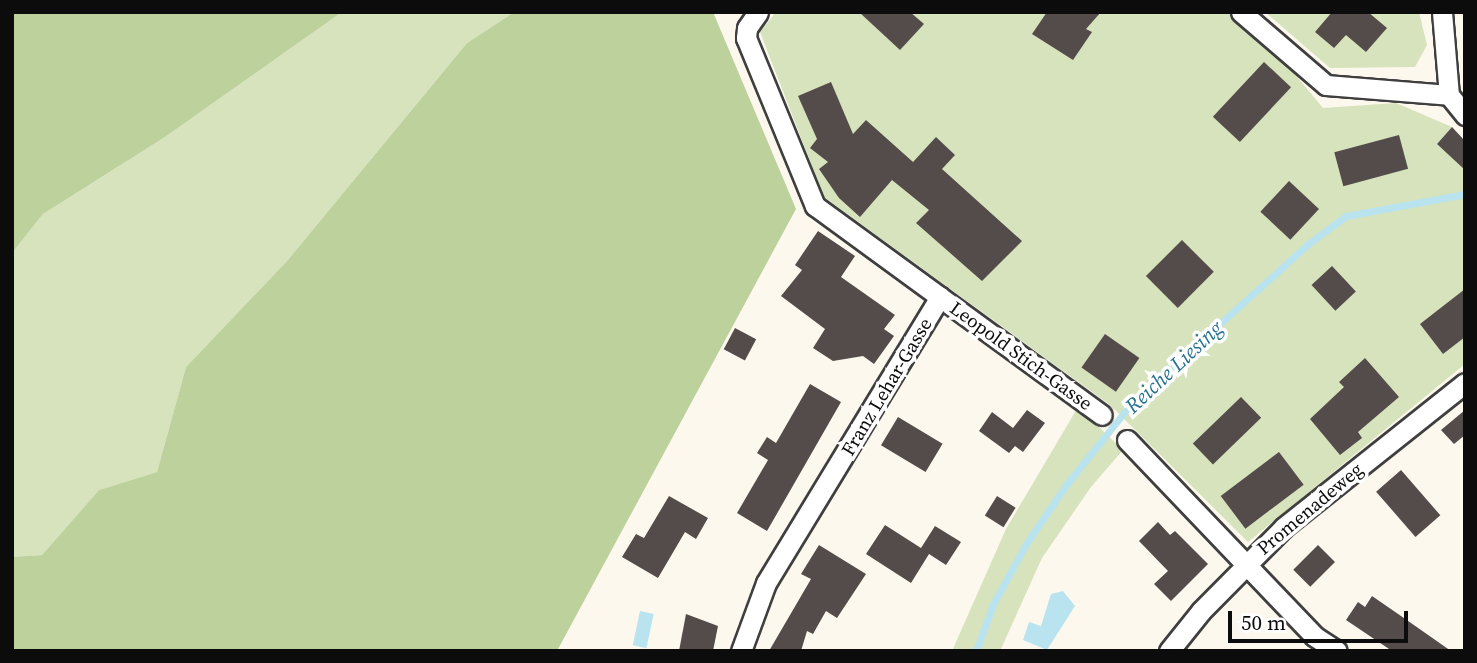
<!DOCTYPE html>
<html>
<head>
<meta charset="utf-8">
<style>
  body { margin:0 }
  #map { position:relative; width:1477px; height:663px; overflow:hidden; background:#fdf8ee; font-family:"Source Serif 4",serif }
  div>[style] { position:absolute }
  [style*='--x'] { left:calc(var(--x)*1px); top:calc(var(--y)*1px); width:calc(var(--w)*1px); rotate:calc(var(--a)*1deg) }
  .green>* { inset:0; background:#d6e3bc }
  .forest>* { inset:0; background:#bdd19d }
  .water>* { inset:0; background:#b9e3ee; transform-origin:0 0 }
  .stream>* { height:7px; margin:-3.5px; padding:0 3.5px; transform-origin:3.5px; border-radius:3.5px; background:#b9e3ee }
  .building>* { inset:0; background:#544c4a; transform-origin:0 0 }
  .roads { filter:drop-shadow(2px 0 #3f3f3f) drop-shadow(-2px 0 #3f3f3f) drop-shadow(0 2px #3f3f3f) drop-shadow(0 -2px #3f3f3f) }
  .minor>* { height:19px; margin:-9.5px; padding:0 9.5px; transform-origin:9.5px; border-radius:9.5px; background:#fff }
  span { translate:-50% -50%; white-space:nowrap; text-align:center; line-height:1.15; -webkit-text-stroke:7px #fff; paint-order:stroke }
  .street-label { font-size:19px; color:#0c0c0c }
  .water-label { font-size:21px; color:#26718e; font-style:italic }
  .frame { position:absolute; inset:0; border:14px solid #0c0c0c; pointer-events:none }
  .scale { position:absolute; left:1228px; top:611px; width:180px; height:32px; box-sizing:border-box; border:4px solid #0c0c0c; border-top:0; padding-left:9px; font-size:21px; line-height:24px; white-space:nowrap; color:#0c0c0c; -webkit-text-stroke:5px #fff; paint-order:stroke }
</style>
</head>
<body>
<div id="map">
  <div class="green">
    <div style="clip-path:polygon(342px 12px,514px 12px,467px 43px,287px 261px,186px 367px,157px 472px,99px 490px,42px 555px,12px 557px,12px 253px,43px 214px,165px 137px)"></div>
    <div style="clip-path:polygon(776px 12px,1229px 12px,1282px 59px,1323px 108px,1396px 103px,1452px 127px,1437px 144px,1465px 168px,1465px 364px,1248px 542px,1110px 405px,824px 197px,760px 32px)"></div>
    <div style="clip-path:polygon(1265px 12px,1419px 12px,1427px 45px,1415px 67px,1330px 68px)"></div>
    <div style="clip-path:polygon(1078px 407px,1123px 450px,1091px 487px,1042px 558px,1000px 651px,952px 651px,1006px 529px)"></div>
  </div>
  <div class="forest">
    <div style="clip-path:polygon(12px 12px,342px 12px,165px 137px,43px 214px,12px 253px)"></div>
    <div style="clip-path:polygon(514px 12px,713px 12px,796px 209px,557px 651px,12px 651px,12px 557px,42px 555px,99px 490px,157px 472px,186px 367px,287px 261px,467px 43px)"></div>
  </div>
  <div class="water">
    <div style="clip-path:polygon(1063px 591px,1075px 606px,1047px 650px,1023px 640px,1029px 622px,1041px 626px,1051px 594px)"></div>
    <div style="left:640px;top:611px;width:14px;height:35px;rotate:12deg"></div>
  </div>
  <div class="stream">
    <div style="--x:976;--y:651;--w:50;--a:-70.1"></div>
    <div style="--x:993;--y:604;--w:68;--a:-61.2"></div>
    <div style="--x:1026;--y:544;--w:71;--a:-55.9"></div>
    <div style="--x:1066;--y:485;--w:102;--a:-51.3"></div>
    <div style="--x:1130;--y:405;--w:240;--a:-42.1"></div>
    <div style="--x:1308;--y:244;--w:47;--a:-36.4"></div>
    <div style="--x:1346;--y:216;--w:121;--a:-10.5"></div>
  </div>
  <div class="building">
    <div style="clip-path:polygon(859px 12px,910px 12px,924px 24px,900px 50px)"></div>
    <div style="clip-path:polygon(1047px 12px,1101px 12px,1086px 29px,1092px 32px,1073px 60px,1032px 34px)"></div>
    <div style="clip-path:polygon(1332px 12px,1368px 12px,1387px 28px,1366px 52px,1346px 35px,1334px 48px,1315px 32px)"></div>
    <div style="left:1264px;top:62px;width:37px;height:75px;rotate:43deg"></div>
    <div style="clip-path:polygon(831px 82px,853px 134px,866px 120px,913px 162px,936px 137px,955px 155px,942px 169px,1022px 241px,982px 281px,916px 223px,929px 210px,892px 180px,860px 217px,839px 198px,819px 169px,828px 162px,810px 148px,817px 139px,798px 96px)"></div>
    <div style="clip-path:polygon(1452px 127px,1465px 141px,1465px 170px,1437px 144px)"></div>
    <div style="left:1399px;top:135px;width:35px;height:67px;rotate:75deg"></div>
    <div style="left:1289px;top:181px;width:41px;height:42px;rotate:43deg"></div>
    <div style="clip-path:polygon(818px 231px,855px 256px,841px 277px,895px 315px,884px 329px,894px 336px,874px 364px,863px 356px,833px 361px,813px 348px,825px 329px,781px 296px,802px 270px,795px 265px)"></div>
    <div style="left:1182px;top:240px;width:45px;height:51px;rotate:45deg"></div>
    <div style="left:1332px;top:266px;width:35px;height:28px;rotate:47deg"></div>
    <div style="clip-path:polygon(1465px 289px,1465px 337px,1443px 354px,1420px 324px)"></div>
    <div style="left:735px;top:328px;width:24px;height:24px;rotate:28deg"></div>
    <div style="left:1105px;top:334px;width:42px;height:41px;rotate:35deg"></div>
    <div style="clip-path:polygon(1365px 358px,1399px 397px,1358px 432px,1362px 438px,1340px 455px,1310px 419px,1344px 387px,1339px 382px)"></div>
    <div style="clip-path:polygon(810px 384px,841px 402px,767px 531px,737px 513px,768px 460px,757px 453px,767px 437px,776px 443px)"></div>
    <div style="left:1241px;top:397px;width:29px;height:67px;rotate:46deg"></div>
    <div style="clip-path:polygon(1027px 410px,1045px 423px,1023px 452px,1015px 446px,1009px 453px,979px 431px,992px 412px,1013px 428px)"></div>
    <div style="clip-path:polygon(1465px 410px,1465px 435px,1454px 444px,1441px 430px)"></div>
    <div style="left:898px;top:417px;width:52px;height:33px;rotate:31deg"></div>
    <div style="left:1279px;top:452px;width:41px;height:73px;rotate:53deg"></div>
    <div style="left:1401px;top:470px;width:60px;height:33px;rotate:49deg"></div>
    <div style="clip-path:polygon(669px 496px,708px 518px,696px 539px,685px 532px,658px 578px,622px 557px,636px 534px,644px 538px)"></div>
    <div style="left:997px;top:496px;width:22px;height:23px;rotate:32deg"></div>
    <div style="clip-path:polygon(1158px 522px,1170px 535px,1175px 531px,1208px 564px,1171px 601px,1154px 584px,1168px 571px,1139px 541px)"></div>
    <div style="clip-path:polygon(885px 525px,921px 548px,935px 526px,961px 542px,946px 565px,929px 554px,911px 583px,866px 554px)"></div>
    <div style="clip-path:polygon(819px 545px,866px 574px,837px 618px,826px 611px,813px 634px,807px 631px,801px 651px,769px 651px,811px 579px,801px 574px)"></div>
    <div style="left:1318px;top:545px;width:24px;height:35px;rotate:45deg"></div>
    <div style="clip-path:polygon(1372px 596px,1401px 616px,1451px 651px,1392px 651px,1346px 620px,1358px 602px,1365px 607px)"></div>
    <div style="clip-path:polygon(686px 614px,718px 626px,713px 651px,679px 651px)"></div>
  </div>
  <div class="roads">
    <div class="minor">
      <div style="--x:1241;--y:12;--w:112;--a:40.7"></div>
      <div style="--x:1326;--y:85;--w:123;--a:4.6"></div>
      <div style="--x:1442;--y:12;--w:83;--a:85.2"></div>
      <div style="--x:1449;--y:95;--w:26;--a:51"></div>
      <div style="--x:940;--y:297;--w:200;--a:36.1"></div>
      <div style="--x:1127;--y:440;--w:271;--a:46.3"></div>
      <div style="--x:1314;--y:636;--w:27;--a:33"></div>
      <div style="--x:741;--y:651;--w:72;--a:-69.8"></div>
      <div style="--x:766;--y:583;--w:335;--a:-58.7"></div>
      <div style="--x:940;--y:297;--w:155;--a:-143.9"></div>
      <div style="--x:815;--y:206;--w:182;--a:-112.3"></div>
      <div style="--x:746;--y:38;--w:10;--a:-84"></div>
      <div style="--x:747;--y:28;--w:19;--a:-55"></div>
      <div style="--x:1169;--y:651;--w:51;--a:-51.3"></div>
      <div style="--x:1201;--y:611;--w:118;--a:-45.3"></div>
      <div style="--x:1284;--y:527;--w:231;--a:-38.5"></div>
    </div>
  </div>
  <div class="street-label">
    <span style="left:1021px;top:356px;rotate:36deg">Leopold Stich-Gasse</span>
    <span style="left:887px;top:387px;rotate:-59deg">Franz Lehar-Gasse</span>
    <span style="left:1310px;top:509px;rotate:-40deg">Promenadeweg</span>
  </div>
  <div class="water-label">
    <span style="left:1174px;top:367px;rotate:-43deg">Reiche Liesing</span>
  </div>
  <div class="frame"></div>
  <div class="scale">50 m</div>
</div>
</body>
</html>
